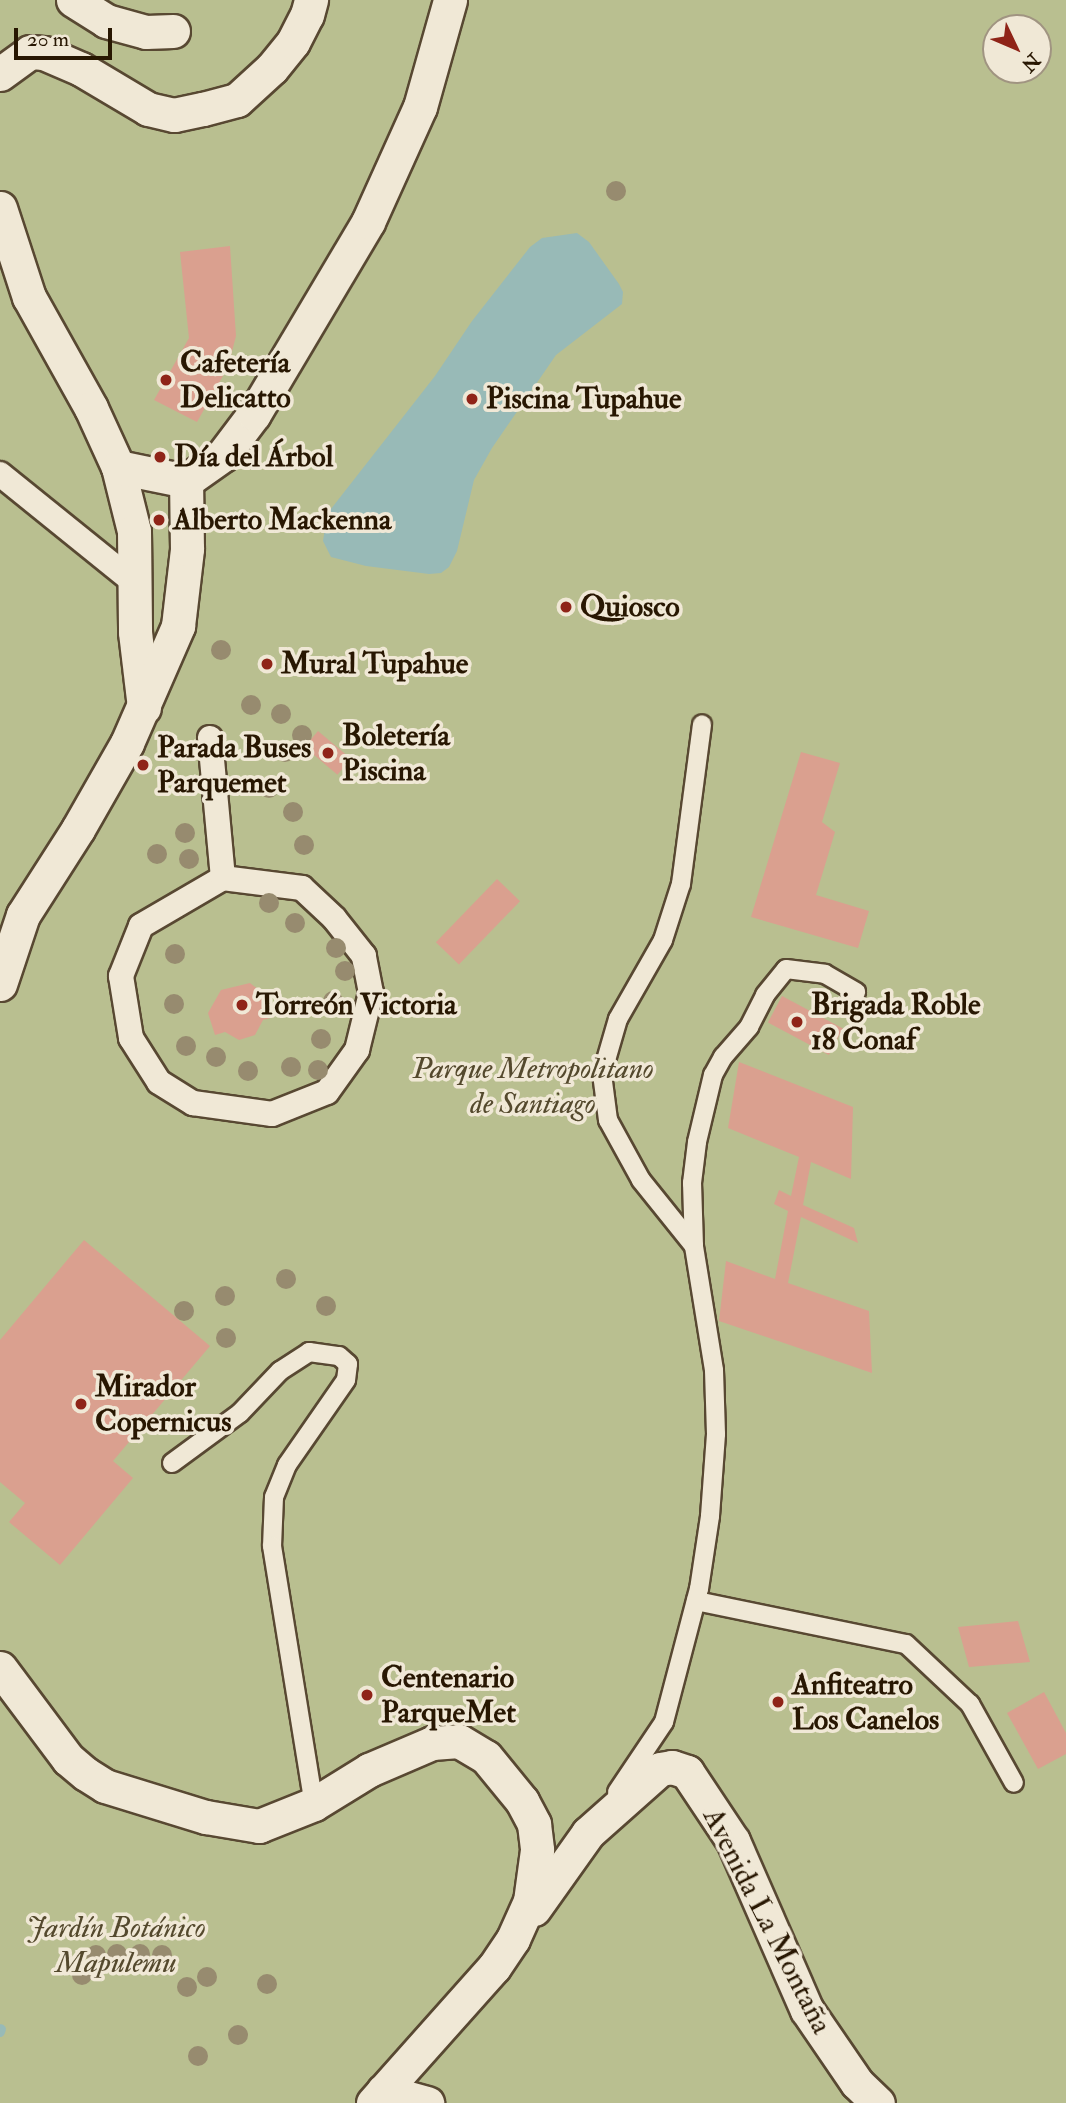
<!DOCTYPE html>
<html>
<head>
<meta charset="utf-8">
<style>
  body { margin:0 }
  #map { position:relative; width:1066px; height:2103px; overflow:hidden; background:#e8dcc0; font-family:"IM FELL Double Pica",serif }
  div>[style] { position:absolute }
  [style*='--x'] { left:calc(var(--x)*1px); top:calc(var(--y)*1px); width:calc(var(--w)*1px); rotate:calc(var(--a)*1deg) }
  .green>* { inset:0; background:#b9bf90 }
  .water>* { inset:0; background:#98bab7 }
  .stream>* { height:10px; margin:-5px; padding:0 5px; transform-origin:5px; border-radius:5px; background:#98bab7 }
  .building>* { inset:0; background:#daa08f; transform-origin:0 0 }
  .roads { filter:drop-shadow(2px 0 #584832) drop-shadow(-2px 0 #584832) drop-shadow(0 2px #584832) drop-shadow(0 -2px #584832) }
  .service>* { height:18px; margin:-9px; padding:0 9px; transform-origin:9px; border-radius:9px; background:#f0e8d6 }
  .pedestrian>* { height:24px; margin:-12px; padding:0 12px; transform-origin:12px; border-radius:12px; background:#f0e8d6 }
  .minor>* { height:33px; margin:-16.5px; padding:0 16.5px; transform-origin:16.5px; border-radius:16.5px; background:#f0e8d6 }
  .trees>* { width:20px; height:20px; margin:-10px; border-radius:50%; background:#978b6f }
  .dots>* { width:19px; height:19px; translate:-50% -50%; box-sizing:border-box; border:4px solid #f0e8d6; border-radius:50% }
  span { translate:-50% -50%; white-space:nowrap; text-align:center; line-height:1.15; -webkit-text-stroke:7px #f0e8d6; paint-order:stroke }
  .poi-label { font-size:30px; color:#281702; font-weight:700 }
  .left { translate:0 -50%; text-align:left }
  .park-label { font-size:30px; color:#54492d; font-style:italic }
  .street-label { font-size:30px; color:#281702 }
  .north { position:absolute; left:982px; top:14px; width:70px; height:70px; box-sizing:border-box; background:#f0e8d6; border:2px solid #a09481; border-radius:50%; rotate:134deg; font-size:19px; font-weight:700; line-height:28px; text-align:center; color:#281702 }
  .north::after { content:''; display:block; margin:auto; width:24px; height:32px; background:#8f2418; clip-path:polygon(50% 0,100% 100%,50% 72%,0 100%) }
  .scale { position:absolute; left:14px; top:28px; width:98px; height:32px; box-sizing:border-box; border:4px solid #281702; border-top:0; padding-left:9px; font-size:21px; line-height:24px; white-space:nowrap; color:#281702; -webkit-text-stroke:5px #f0e8d6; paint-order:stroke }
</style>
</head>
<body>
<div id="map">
  <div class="green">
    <div style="clip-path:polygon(evenodd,0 0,1066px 0,1066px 2103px,0 2103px,0 0,996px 28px,1038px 28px,1038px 70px,996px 70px,996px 28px)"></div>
  </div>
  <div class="water">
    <div style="clip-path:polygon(577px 233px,589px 242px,619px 284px,623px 292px,622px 304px,556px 355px,492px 448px,474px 480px,457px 551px,449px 567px,441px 573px,429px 574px,366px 566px,331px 557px,323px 541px,327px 514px,435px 376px,472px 321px,530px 247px,542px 238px)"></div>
  </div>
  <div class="stream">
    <div style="--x:0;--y:2032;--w:3;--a:-72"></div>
  </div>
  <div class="building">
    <div style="clip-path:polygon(230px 246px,236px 336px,228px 367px,197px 422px,154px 400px,189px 338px,180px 252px)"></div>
    <div style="left:318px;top:731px;width:43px;height:21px;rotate:40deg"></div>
    <div style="clip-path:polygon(801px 752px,840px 763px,822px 822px,835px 832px,816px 895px,869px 911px,858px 948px,751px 917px)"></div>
    <div style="left:497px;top:879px;width:32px;height:88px;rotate:44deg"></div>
    <div style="clip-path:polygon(250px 983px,268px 997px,274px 1017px,263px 1020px,255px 1035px,239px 1040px,225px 1032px,215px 1035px,208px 1013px,221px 990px)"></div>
    <div style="left:782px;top:996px;width:69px;height:30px;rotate:28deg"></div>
    <div style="clip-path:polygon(739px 1062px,853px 1107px,851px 1179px,811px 1162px,803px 1205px,854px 1228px,858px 1243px,801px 1217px,788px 1283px,869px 1311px,872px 1373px,719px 1321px,726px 1261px,775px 1279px,788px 1211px,774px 1204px,779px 1190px,791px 1196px,799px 1157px,728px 1128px)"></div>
    <div style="clip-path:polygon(84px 1240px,210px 1346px,113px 1461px,133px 1478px,60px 1565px,9px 1522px,25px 1503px,0 1482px,0 1340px)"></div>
    <div style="clip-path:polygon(1018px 1621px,1030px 1662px,969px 1667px,958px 1627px)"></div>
    <div style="clip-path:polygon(1044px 1692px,1066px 1733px,1066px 1754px,1038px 1769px,1007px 1713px)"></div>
  </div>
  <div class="roads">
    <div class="service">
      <div style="--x:694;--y:1246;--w:85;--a:-128.8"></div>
      <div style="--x:641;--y:1180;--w:68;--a:-118.8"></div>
      <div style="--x:608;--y:1120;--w:46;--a:-97.4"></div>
      <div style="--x:602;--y:1074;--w:57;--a:-73.8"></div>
      <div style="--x:618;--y:1019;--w:91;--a:-60.3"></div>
      <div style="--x:663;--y:940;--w:59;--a:-72.2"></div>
      <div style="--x:681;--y:884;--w:161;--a:-82.5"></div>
      <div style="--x:172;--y:1463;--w:84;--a:-36.3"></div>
      <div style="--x:240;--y:1413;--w:58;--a:-46.4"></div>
      <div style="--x:280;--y:1371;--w:35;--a:-33"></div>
      <div style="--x:309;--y:1352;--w:30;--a:8"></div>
      <div style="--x:339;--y:1356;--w:12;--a:42"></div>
      <div style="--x:348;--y:1364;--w:16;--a:97"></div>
      <div style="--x:346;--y:1380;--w:103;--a:124.8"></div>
      <div style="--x:287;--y:1465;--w:35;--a:112"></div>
      <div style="--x:274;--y:1497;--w:49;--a:92.3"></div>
      <div style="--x:272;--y:1546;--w:261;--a:80.8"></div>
      <div style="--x:696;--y:1601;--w:214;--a:11.6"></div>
      <div style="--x:906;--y:1644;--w:88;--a:43.2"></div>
      <div style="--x:970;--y:1704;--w:90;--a:60.9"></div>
      <div style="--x:617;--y:1792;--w:84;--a:-56.1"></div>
      <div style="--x:664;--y:1722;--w:138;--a:-75.3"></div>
      <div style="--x:699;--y:1589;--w:74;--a:-81.4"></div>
      <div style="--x:710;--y:1516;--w:82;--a:-85.8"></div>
      <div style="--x:716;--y:1434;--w:64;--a:-91.8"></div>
      <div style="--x:714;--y:1370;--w:126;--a:-99.2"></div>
      <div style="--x:694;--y:1246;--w:63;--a:-91.8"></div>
      <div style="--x:692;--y:1183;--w:41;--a:-83"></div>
      <div style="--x:697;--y:1142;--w:69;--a:-76.6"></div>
      <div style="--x:713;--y:1075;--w:21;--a:-61"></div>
      <div style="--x:723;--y:1057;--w:40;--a:-49"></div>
      <div style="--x:749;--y:1027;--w:36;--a:-63"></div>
      <div style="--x:765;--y:995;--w:33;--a:-51"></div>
      <div style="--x:786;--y:969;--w:39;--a:7"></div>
      <div style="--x:825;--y:974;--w:36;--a:30"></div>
    </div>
    <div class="pedestrian">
      <div style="--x:0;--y:474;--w:172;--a:38.9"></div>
      <div style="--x:210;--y:738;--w:141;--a:84.7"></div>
      <div style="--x:223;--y:878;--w:95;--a:149.7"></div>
      <div style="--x:141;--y:926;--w:54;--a:111.8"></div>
      <div style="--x:121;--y:976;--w:63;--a:80.8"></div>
      <div style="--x:131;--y:1038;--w:52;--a:57.5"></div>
      <div style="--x:159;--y:1082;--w:40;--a:32"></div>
      <div style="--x:193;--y:1103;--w:80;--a:7.9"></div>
      <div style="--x:272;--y:1114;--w:59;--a:-21.8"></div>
      <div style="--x:327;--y:1092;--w:52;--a:-54.5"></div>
      <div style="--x:357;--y:1050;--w:59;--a:-76.2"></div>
      <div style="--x:371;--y:993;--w:38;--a:-101"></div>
      <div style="--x:364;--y:956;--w:48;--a:-128.3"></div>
      <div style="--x:334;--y:918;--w:44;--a:-136.8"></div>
      <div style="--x:302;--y:888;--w:80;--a:-172.8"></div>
    </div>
    <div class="minor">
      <div style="--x:73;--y:0;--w:39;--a:32"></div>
      <div style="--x:106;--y:21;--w:41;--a:15.4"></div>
      <div style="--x:146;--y:32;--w:27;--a:-2"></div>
      <div style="--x:0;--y:74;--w:37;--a:-36"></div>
      <div style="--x:30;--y:52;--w:14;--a:4"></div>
      <div style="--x:44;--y:53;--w:40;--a:23.4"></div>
      <div style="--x:81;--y:69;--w:78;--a:30.8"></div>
      <div style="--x:148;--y:109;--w:27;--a:13"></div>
      <div style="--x:174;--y:115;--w:30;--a:-12"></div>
      <div style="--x:203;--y:109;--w:35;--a:-15"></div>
      <div style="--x:237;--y:100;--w:47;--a:-42.4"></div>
      <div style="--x:272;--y:68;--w:33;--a:-51"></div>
      <div style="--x:293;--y:42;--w:30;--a:-63"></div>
      <div style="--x:307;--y:15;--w:16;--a:-75"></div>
      <div style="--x:0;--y:208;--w:94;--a:72"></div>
      <div style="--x:29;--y:297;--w:127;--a:60.8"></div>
      <div style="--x:91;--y:408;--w:65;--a:65.4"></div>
      <div style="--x:118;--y:467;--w:66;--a:76"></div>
      <div style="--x:134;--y:531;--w:101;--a:89.4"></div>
      <div style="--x:135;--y:632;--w:76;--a:83.2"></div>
      <div style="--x:118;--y:467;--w:69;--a:11.6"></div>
      <div style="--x:186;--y:481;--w:45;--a:-35.1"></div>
      <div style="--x:223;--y:455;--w:51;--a:-52.9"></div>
      <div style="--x:254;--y:414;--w:223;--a:-59.3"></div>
      <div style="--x:368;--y:222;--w:126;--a:-65.7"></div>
      <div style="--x:420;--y:107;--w:111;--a:-74.3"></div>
      <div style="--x:0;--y:984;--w:73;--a:-71.6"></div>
      <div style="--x:23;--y:915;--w:102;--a:-57.4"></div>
      <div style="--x:78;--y:829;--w:99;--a:-60.3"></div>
      <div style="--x:127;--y:743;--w:128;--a:-66.4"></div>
      <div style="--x:178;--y:626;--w:78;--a:-83.3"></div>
      <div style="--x:187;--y:549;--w:68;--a:-90.8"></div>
      <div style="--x:0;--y:1668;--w:114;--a:53.2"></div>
      <div style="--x:68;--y:1759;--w:23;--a:40"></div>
      <div style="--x:86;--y:1774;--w:22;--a:32"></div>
      <div style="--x:105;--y:1786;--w:106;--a:17.1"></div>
      <div style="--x:206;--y:1817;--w:54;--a:9.6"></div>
      <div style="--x:259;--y:1826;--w:59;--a:-21.8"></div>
      <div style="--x:314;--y:1804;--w:65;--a:-31.7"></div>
      <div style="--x:369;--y:1770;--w:69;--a:-23.2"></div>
      <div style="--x:432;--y:1743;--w:27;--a:-4"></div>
      <div style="--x:459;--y:1741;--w:31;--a:31"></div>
      <div style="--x:486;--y:1757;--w:57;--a:50.7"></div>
      <div style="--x:522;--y:1801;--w:26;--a:62"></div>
      <div style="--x:534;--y:1824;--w:26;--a:83"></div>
      <div style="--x:537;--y:1850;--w:51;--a:97.8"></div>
      <div style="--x:530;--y:1901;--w:42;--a:114.1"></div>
      <div style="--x:513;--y:1939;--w:34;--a:124"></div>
      <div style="--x:494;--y:1967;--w:182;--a:131.7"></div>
      <div style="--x:534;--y:1909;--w:93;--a:-54.6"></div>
      <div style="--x:588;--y:1833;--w:96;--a:-41.6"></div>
      <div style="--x:660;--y:1769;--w:12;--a:-9"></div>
      <div style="--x:672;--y:1767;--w:16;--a:18"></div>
      <div style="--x:687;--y:1772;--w:83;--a:56.3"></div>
      <div style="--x:733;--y:1841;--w:184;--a:66.4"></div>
      <div style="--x:807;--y:2010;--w:88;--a:55.6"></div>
      <div style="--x:857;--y:2083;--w:29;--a:44"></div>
      <div style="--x:383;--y:2091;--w:46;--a:15.3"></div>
    </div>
  </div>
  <div class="trees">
    <div style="left:616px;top:191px"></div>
    <div style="left:221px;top:650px"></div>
    <div style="left:251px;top:705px"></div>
    <div style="left:281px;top:714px"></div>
    <div style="left:302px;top:735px"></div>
    <div style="left:285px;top:752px"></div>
    <div style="left:269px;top:788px"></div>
    <div style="left:293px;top:812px"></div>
    <div style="left:185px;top:833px"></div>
    <div style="left:304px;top:845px"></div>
    <div style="left:157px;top:854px"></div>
    <div style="left:189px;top:859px"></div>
    <div style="left:269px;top:903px"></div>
    <div style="left:295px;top:923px"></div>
    <div style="left:336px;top:948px"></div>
    <div style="left:175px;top:954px"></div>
    <div style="left:345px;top:971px"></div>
    <div style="left:333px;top:1001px"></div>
    <div style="left:174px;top:1004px"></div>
    <div style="left:321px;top:1039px"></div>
    <div style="left:186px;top:1046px"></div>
    <div style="left:216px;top:1057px"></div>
    <div style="left:291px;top:1067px"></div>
    <div style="left:318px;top:1070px"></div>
    <div style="left:248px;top:1071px"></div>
    <div style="left:286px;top:1279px"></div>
    <div style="left:225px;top:1296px"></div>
    <div style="left:326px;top:1306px"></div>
    <div style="left:184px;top:1311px"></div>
    <div style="left:226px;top:1338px"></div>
    <div style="left:117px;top:1954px"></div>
    <div style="left:140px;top:1954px"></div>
    <div style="left:96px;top:1955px"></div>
    <div style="left:162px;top:1955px"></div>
    <div style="left:82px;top:1975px"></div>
    <div style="left:207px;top:1977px"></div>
    <div style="left:267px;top:1984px"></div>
    <div style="left:187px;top:1987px"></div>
    <div style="left:238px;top:2035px"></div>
    <div style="left:198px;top:2056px"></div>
  </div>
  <div class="dots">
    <div style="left:166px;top:380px;background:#8f2418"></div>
    <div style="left:472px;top:399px;background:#8f2418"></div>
    <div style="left:160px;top:457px;background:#8f2418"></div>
    <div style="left:159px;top:520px;background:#8f2418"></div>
    <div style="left:566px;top:607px;background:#8f2418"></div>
    <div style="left:267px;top:664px;background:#8f2418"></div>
    <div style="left:328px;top:753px;background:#8f2418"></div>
    <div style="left:143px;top:765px;background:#8f2418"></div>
    <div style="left:242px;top:1005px;background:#8f2418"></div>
    <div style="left:797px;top:1022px;background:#8f2418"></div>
    <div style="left:81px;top:1404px;background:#8f2418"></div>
    <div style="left:367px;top:1695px;background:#8f2418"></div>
    <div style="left:778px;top:1702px;background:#8f2418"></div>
  </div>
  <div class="poi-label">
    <span class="left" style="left:180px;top:380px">Cafetería<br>Delicatto</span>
    <span class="left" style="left:486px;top:399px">Piscina Tupahue</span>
    <span class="left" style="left:174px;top:457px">Día del Árbol</span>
    <span class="left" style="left:173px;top:520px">Alberto Mackenna</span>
    <span class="left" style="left:580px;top:607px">Quiosco</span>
    <span class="left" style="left:281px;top:664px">Mural Tupahue</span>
    <span class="left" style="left:342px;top:753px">Boletería<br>Piscina</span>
    <span class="left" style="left:157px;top:765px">Parada Buses<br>Parquemet</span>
    <span class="left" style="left:256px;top:1005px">Torreón Victoria</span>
    <span class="left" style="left:811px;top:1022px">Brigada Roble<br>18 Conaf</span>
    <span class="left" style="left:95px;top:1404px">Mirador<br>Copernicus</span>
    <span class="left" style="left:381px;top:1695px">Centenario<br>ParqueMet</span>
    <span class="left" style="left:792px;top:1702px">Anfiteatro<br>Los Canelos</span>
  </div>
  <div class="park-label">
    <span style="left:533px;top:1086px">Parque Metropolitano<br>de Santiago</span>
    <span style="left:116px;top:1945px">Jardín Botánico<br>Mapulemu</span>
  </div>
  <div class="street-label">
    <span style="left:767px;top:1921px;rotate:63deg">Avenida La Montaña</span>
  </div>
  <div class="north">N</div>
  <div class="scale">20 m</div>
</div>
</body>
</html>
